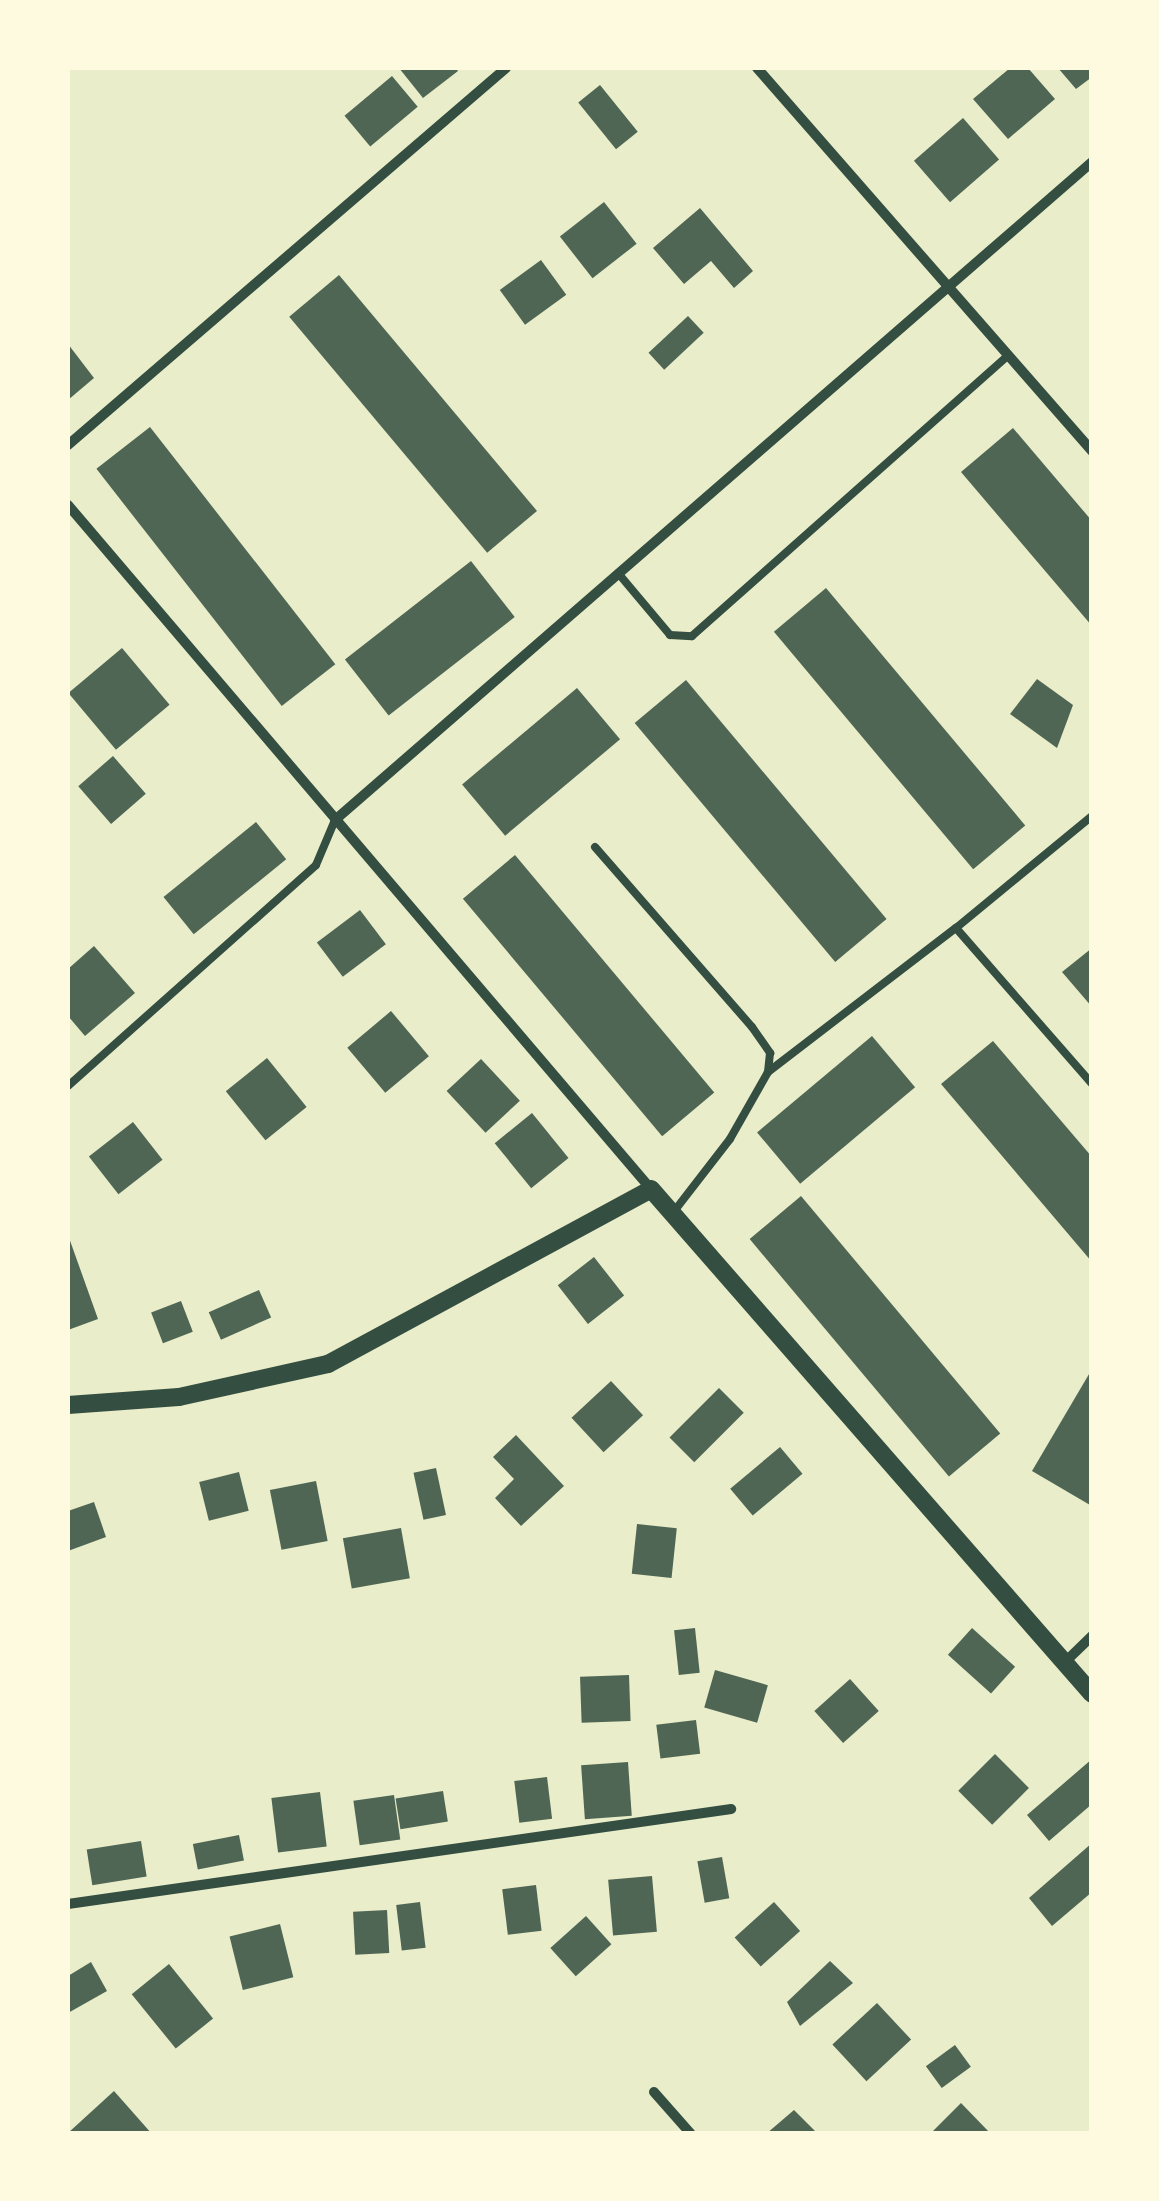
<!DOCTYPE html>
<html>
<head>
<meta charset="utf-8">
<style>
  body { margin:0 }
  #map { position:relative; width:1159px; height:2201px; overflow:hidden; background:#e9edc9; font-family:Overpass,sans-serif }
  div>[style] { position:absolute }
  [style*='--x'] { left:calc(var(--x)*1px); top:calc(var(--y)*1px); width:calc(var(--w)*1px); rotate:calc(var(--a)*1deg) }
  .building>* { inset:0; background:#4f6655; transform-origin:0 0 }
  .service>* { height:8px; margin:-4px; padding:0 4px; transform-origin:4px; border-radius:4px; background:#344e41 }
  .minor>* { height:10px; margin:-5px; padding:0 5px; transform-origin:5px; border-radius:5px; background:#344e41 }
  .tertiary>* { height:18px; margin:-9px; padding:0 9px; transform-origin:9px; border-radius:9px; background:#344e41 }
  span { translate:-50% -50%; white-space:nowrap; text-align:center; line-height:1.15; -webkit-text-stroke:10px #fefae0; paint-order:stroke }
  .frame { position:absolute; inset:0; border:70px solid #fefae0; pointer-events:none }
</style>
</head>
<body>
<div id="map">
  <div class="building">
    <div style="clip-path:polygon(399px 68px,456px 68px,458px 71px,423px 98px)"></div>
    <div style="clip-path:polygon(1010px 68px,1028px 68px,1055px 99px,1008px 139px,973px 99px)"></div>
    <div style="clip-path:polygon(1058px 68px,1092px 68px,1092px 77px,1076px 89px)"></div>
    <div style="left:392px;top:76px;width:40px;height:62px;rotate:50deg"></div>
    <div style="left:600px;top:85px;width:60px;height:28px;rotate:51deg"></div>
    <div style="left:963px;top:118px;width:55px;height:65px;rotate:49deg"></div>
    <div style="left:604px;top:202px;width:53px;height:56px;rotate:52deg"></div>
    <div style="clip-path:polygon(700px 208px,753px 271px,734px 288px,711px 261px,684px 284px,653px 248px)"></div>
    <div style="left:541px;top:260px;width:43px;height:51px;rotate:54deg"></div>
    <div style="left:339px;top:275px;width:308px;height:65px;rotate:50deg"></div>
    <div style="left:688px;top:316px;width:23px;height:54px;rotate:47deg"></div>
    <div style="clip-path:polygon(68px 344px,94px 378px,68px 400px)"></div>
    <div style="left:150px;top:427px;width:301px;height:68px;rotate:52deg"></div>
    <div style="clip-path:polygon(1013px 428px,1092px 521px,1092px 626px,961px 472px)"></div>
    <div style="left:471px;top:561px;width:71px;height:160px;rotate:52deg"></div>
    <div style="left:826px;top:588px;width:310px;height:68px;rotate:50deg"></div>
    <div style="left:122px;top:648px;width:74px;height:70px;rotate:50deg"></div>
    <div style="clip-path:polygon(1037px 679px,1073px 705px,1057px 748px,1010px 714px)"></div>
    <div style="left:686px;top:680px;width:312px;height:67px;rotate:50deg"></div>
    <div style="left:577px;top:688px;width:67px;height:150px;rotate:50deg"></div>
    <div style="left:113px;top:756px;width:50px;height:46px;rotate:49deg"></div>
    <div style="left:256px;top:822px;width:48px;height:119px;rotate:51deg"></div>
    <div style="left:515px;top:855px;width:310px;height:68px;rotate:50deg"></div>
    <div style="left:360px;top:910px;width:43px;height:54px;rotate:53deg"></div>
    <div style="clip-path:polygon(94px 946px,135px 993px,85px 1036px,68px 1016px,68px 969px)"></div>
    <div style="clip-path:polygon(1092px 948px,1092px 1007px,1062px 972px)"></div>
    <div style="left:391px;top:1011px;width:59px;height:57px;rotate:50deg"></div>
    <div style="left:872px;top:1036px;width:67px;height:150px;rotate:50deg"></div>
    <div style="clip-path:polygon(993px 1041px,1092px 1157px,1092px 1262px,941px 1084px)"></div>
    <div style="left:267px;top:1058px;width:63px;height:53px;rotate:51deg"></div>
    <div style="left:481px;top:1059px;width:57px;height:47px;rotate:47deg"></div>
    <div style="left:532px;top:1113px;width:58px;height:48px;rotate:51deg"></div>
    <div style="left:133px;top:1122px;width:48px;height:56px;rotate:52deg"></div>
    <div style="left:801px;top:1196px;width:310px;height:67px;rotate:50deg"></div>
    <div style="clip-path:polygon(68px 1235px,98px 1319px,68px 1330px)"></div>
    <div style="left:594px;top:1257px;width:49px;height:46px;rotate:52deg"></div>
    <div style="left:259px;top:1290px;width:30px;height:55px;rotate:66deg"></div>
    <div style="left:181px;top:1301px;width:33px;height:32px;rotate:69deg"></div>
    <div style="clip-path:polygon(1092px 1369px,1092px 1503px,1090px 1505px,1032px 1471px)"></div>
    <div style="left:611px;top:1381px;width:47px;height:54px;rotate:47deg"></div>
    <div style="left:719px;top:1388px;width:35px;height:70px;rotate:45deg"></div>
    <div style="clip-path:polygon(516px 1435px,564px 1486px,521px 1526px,495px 1498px,514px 1479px,493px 1457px)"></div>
    <div style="left:780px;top:1447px;width:35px;height:65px;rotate:50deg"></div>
    <div style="left:436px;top:1468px;width:48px;height:23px;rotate:78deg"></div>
    <div style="left:239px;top:1472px;width:40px;height:41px;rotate:76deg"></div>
    <div style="left:316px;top:1481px;width:61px;height:47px;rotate:79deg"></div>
    <div style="clip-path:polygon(94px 1502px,106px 1537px,68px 1551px,68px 1511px)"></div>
    <div style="left:637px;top:1524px;width:40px;height:50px;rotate:6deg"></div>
    <div style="left:401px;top:1528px;width:51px;height:59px;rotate:80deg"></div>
    <div style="left:695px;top:1628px;width:45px;height:21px;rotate:84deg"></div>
    <div style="left:972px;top:1628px;width:58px;height:36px;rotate:42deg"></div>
    <div style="left:715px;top:1670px;width:55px;height:39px;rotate:16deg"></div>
    <div style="left:629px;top:1675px;width:46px;height:49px;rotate:88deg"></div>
    <div style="left:850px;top:1679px;width:43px;height:48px;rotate:48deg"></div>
    <div style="left:696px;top:1720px;width:34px;height:40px;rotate:83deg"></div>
    <div style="left:995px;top:1754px;width:48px;height:52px;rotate:45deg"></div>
    <div style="clip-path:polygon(1092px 1759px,1092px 1804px,1049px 1841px,1027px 1815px)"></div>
    <div style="left:628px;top:1762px;width:54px;height:47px;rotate:86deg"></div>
    <div style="left:547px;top:1777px;width:42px;height:33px;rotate:83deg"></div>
    <div style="left:443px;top:1791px;width:31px;height:48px;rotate:81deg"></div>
    <div style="left:320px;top:1792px;width:55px;height:49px;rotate:83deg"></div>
    <div style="left:394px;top:1795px;width:45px;height:41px;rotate:82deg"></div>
    <div style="left:239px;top:1835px;width:26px;height:47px;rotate:79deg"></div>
    <div style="left:141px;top:1841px;width:36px;height:55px;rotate:81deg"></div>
    <div style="clip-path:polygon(1092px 1843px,1092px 1892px,1052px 1926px,1029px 1898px)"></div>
    <div style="left:722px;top:1857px;width:42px;height:25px;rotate:80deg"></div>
    <div style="left:652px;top:1876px;width:56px;height:44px;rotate:85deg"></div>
    <div style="left:536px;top:1885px;width:46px;height:34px;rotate:83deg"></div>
    <div style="left:420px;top:1902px;width:46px;height:24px;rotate:83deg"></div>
    <div style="left:774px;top:1902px;width:39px;height:53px;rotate:48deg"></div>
    <div style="left:387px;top:1910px;width:43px;height:34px;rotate:87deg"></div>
    <div style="left:586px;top:1916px;width:38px;height:48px;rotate:48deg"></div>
    <div style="left:280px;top:1924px;width:55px;height:52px;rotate:76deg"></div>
    <div style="clip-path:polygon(830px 1961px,853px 1983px,800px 2026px,787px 2002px)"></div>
    <div style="clip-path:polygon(91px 1962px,107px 1991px,68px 2013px,68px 1976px)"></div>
    <div style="left:169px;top:1964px;width:70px;height:48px;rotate:51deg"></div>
    <div style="left:877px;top:2003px;width:50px;height:61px;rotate:47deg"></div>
    <div style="left:955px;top:2045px;width:27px;height:36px;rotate:54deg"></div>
    <div style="clip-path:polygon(114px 2091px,152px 2134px,68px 2134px,68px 2133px)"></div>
    <div style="clip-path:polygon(961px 2103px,991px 2134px,930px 2134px)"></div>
    <div style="clip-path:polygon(794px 2110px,818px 2134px,766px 2134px)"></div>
  </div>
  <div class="service">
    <div style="--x:618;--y:573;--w:81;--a:50"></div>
    <div style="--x:670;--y:635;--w:22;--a:3"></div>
    <div style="--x:692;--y:636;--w:423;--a:-41.6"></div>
    <div style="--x:595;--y:847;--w:239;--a:48.9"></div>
    <div style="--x:752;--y:1027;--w:32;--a:55"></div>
    <div style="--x:770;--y:1053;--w:19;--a:96"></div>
    <div style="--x:768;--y:1072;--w:77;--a:119.6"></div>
    <div style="--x:730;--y:1139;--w:95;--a:127.7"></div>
    <div style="--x:956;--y:928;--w:176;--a:-39.5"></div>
    <div style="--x:768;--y:1072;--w:237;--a:-37.5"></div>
    <div style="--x:956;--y:928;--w:207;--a:48.9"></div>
    <div style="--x:68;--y:1086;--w:332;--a:-41.7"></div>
    <div style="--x:316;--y:865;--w:49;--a:-67.1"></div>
  </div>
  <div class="minor">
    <div style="--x:757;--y:68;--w:509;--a:48.82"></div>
    <div style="--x:68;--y:445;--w:578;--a:-40.72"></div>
    <div style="--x:68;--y:505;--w:899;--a:49.56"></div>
    <div style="--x:335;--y:820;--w:1003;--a:-41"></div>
    <div style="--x:1064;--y:1663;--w:39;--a:-44"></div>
    <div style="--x:68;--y:1904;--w:670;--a:-8.15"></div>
    <div style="--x:654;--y:2092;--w:56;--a:48.6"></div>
  </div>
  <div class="tertiary">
    <div style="--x:68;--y:1405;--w:111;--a:-4.1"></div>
    <div style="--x:179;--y:1397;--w:153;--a:-12.5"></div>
    <div style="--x:328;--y:1364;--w:367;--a:-28.4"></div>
    <div style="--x:651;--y:1189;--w:670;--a:48.87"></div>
  </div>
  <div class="frame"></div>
</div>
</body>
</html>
